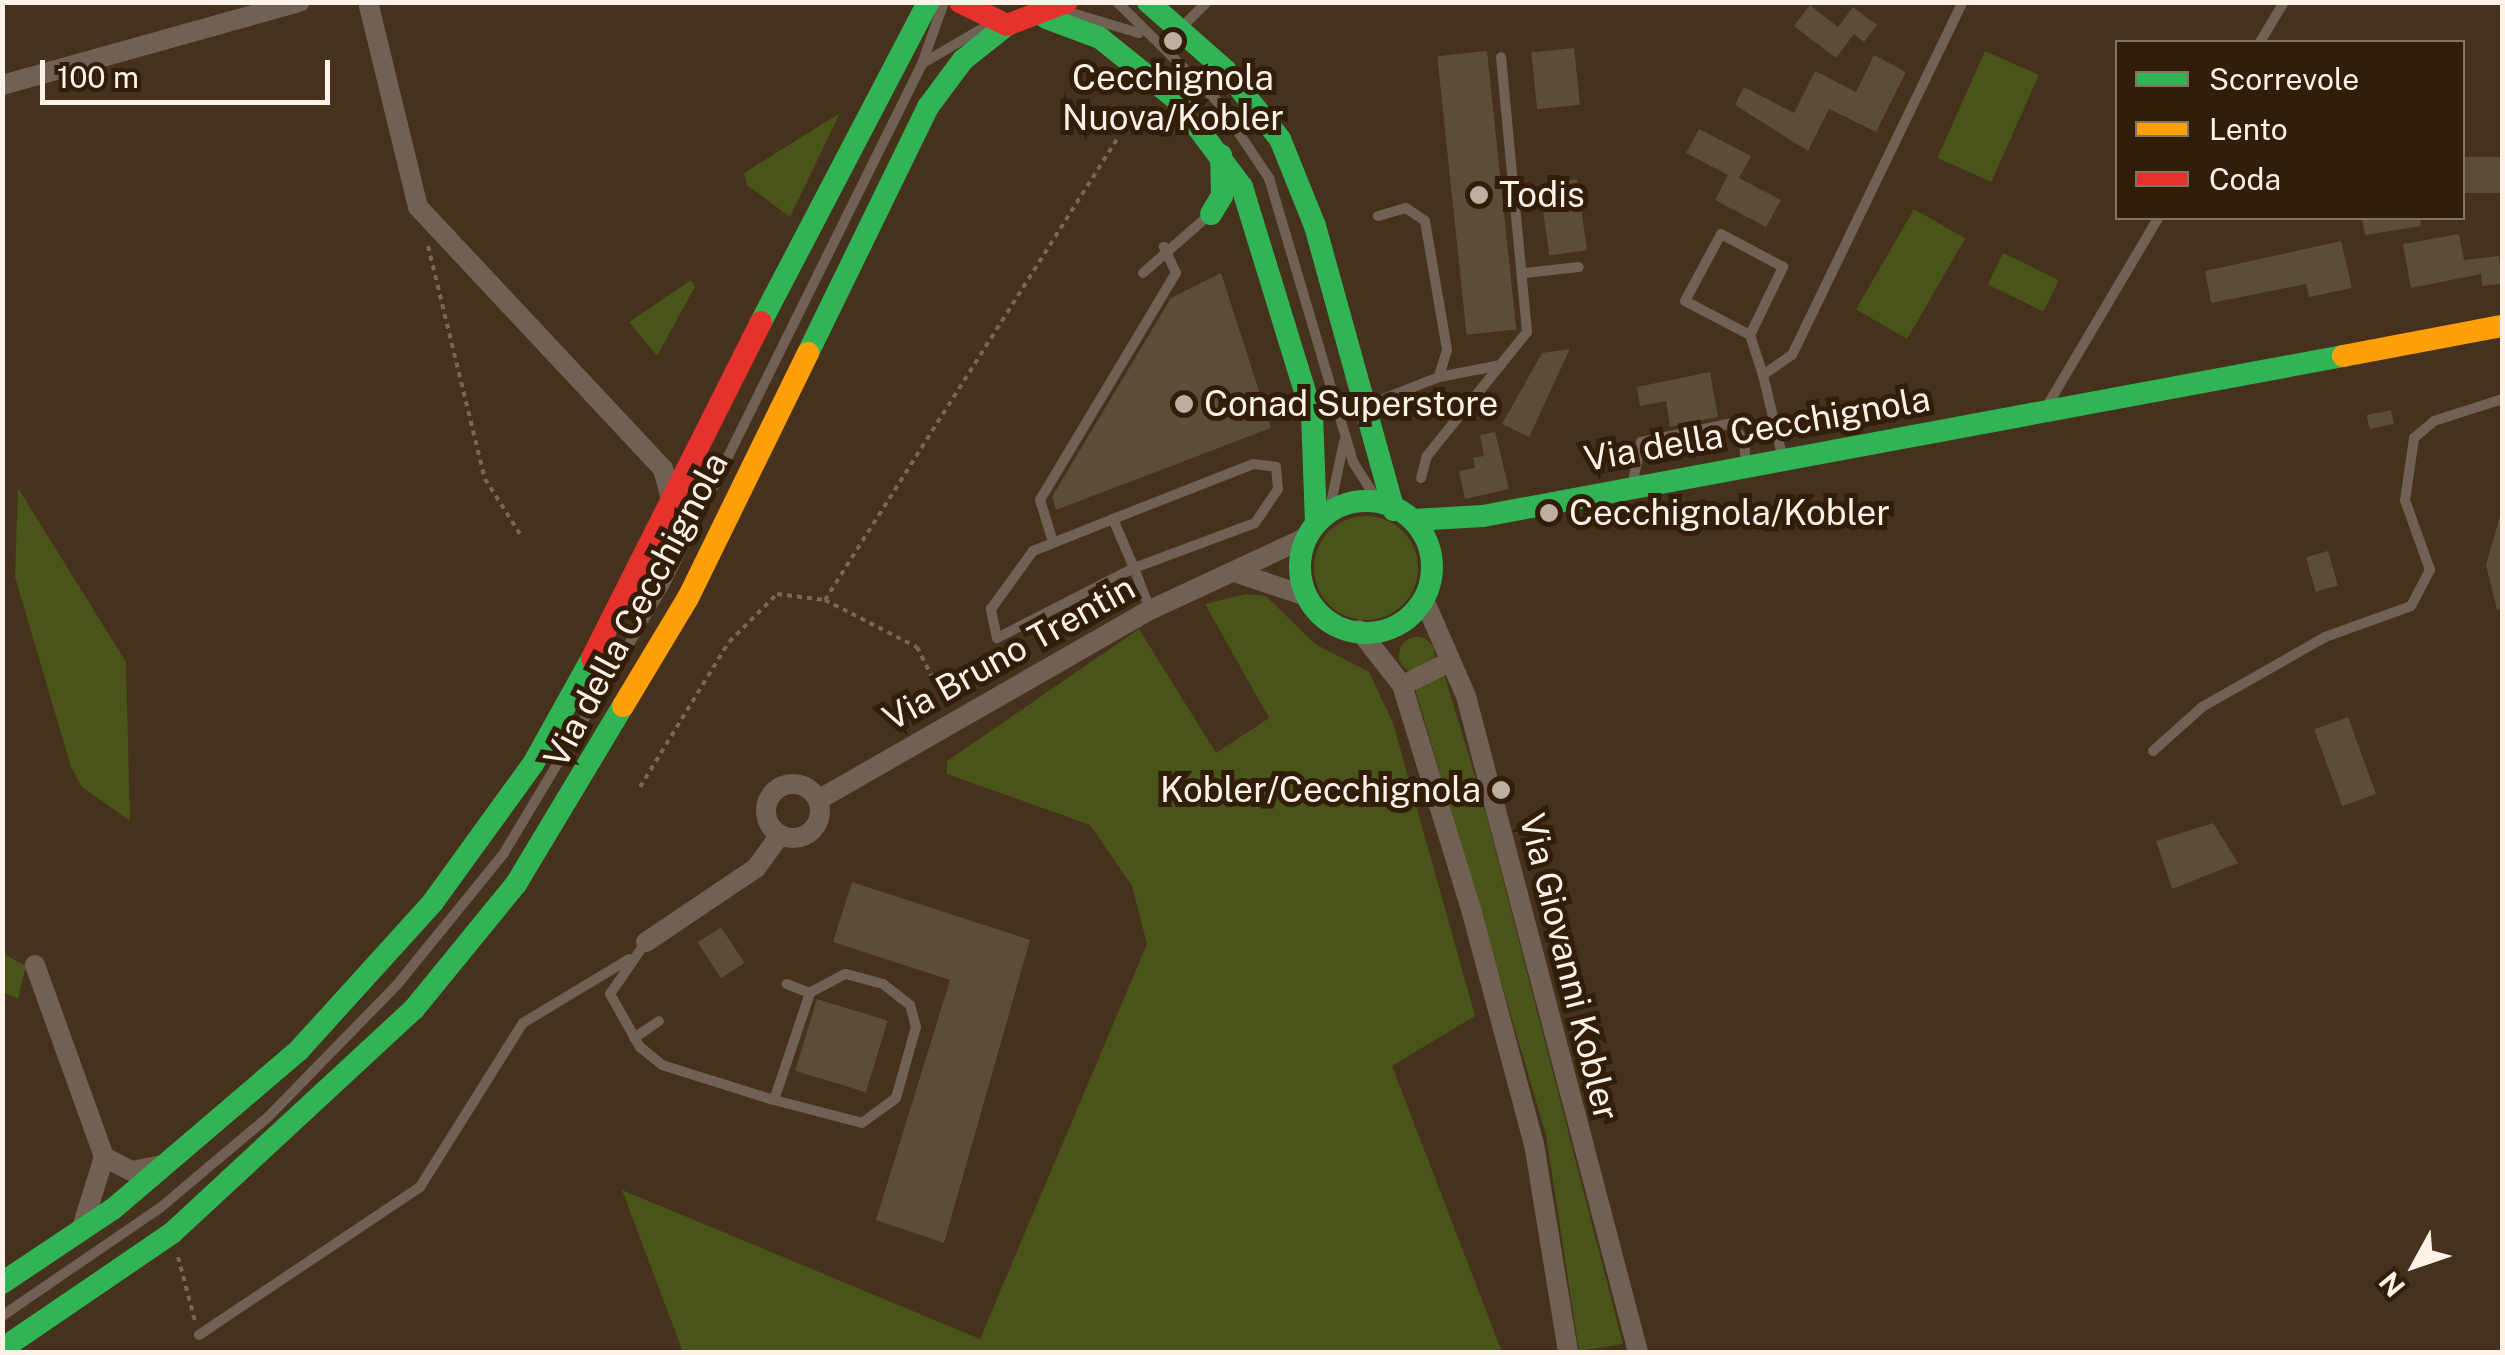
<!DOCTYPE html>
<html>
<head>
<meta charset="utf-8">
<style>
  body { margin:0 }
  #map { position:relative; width:2505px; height:1355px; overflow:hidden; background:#45311c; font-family:"Public Sans",sans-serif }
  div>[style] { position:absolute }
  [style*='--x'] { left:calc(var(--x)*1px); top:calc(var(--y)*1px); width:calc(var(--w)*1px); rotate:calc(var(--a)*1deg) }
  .green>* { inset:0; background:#495418; transform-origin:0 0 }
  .round { border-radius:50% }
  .building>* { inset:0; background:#5c4d38; transform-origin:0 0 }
  .path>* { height:4px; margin-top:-2px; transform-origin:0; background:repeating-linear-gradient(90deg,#75685a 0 5px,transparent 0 10px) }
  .lane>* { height:10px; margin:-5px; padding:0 5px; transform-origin:5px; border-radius:5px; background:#706154 }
  .street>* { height:20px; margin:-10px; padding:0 10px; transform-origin:10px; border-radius:10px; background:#706154 }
  .street>.ring { margin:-10px; padding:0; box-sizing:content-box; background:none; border:20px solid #706154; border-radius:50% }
  .fast>* { height:22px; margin:-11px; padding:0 11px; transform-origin:11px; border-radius:11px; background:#30b455 }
  .fast>.ring { margin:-11px; padding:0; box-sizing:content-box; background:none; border:22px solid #30b455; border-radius:50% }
  .slow>* { height:22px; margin:-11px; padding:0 11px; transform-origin:11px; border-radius:11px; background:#ff9f0a }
  .jam>* { height:22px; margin:-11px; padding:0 11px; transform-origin:11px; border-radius:11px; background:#e5322d }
  .dots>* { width:28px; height:28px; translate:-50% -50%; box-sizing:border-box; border:5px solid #321d09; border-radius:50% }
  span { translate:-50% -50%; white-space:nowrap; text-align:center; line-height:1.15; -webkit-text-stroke:10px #321d09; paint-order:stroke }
  .poi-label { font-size:35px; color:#fff3e9 }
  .left { translate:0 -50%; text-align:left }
  .right { translate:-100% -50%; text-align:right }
  .street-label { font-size:35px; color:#fff3e9 }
  .frame { position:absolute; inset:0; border:5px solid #fff3e9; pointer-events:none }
  .legend { position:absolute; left:2115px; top:40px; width:350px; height:180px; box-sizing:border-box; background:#321d09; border:2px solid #847363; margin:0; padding:12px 18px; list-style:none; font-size:30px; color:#fff3e9 }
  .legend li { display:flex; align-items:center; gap:20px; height:50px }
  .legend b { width:50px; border:2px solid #847363 }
  .north { position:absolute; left:2365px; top:1215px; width:100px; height:100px; -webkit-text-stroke:8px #321d09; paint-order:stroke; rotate:230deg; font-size:28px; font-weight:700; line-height:40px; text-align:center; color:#fff3e9 }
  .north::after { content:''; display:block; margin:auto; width:35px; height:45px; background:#fff3e9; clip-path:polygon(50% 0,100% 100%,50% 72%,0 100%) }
  .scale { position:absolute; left:40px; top:60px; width:290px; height:45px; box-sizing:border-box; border:5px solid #fff3e9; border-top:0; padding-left:12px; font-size:30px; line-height:35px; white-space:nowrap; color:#fff3e9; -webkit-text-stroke:8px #321d09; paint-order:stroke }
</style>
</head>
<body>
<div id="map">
  <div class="green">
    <div style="left:1985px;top:51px;width:59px;height:117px;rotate:24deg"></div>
    <div style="clip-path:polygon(840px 113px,790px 217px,747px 185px,744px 173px)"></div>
    <div style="left:1914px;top:209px;width:59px;height:116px;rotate:30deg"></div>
    <div style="left:2003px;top:253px;width:62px;height:35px;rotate:26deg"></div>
    <div style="clip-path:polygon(691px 280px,695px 287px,657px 356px,629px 322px)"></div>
    <div style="clip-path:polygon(18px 488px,126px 662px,130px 821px,82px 787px,71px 767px,15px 577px)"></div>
    <div class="round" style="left:1314px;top:516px;width:104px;height:104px"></div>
    <div style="clip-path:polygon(1245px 594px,1266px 596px,1315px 644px,1369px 672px,1393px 723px,1475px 1016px,1392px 1066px,1502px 1352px,683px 1352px,622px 1190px,980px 1339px,1147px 944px,1132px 886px,1090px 825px,947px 774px,947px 761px,1139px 629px,1216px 753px,1269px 718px,1205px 604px)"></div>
    <div class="round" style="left:1399px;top:637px;width:36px;height:36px"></div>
    <div style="clip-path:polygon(1443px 671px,1483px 802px,1623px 1344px,1579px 1351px,1546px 1135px,1414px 685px)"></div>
    <div style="clip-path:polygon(2px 953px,26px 966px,18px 999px,3px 992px)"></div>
  </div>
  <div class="building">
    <div style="clip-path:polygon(1810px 5px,1838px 27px,1853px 7px,1877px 25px,1864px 42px,1854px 34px,1836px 58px,1794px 26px)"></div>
    <div style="left:1574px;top:48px;width:57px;height:43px;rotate:84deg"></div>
    <div style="left:1487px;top:51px;width:280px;height:50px;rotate:84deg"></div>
    <div style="clip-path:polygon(1874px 55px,1906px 72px,1876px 132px,1829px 109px,1808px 151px,1735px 105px,1744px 87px,1794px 113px,1815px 71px,1856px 92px)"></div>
    <div style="clip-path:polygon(1699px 129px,1751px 156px,1739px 178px,1781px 200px,1766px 227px,1715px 200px,1728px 175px,1686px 153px)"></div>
    <div style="left:2502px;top:157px;width:36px;height:40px;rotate:90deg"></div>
    <div style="left:1577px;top:179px;width:72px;height:38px;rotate:82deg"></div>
    <div style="clip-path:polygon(2362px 218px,2420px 218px,2421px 226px,2365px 235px)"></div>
    <div style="clip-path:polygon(2459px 234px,2464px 260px,2499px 256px,2502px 284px,2482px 286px,2481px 274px,2411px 288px,2403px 244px)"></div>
    <div style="clip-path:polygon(2341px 241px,2352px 288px,2309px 297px,2306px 284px,2211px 303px,2205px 271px)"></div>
    <div style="clip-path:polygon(1221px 273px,1271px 428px,1056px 510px,1052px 497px,1171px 298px)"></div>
    <div style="clip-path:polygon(1570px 349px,1529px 437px,1502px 424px,1542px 353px)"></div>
    <div style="clip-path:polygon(1710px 372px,1718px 417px,1670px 427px,1666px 401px,1640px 406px,1637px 387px)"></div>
    <div style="left:2391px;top:410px;width:14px;height:25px;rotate:78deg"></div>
    <div style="clip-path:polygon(1495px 432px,1509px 489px,1465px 499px,1459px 471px,1475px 468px,1473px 458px,1484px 456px,1480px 435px)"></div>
    <div style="clip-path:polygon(2502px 509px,2502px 609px,2497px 610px,2486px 565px)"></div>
    <div style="left:2328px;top:551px;width:36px;height:23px;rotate:74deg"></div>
    <div style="left:2348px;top:717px;width:82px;height:36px;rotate:70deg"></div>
    <div style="clip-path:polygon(2213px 823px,2238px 863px,2172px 889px,2156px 841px)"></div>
    <div style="clip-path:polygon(852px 882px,1030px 940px,944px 1243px,876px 1220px,950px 980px,833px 942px)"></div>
    <div style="left:721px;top:927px;width:43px;height:28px;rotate:57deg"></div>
    <div style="left:817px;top:999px;width:74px;height:75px;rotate:17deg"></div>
  </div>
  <div class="path">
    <div style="--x:428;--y:246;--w:240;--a:76.3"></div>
    <div style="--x:485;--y:479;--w:65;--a:57.5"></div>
    <div style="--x:825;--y:600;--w:549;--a:-57.64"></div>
    <div style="--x:640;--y:787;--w:170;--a:-58.5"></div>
    <div style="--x:729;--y:642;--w:68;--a:-45"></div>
    <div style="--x:777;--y:594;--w:48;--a:7.1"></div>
    <div style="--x:825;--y:600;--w:103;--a:27.1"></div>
    <div style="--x:917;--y:647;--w:63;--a:63.4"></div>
    <div style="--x:178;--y:1257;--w:66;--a:75.1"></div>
  </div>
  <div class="lane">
    <div style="--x:1117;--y:2;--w:142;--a:44.7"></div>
    <div style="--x:1218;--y:102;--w:92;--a:56.1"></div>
    <div style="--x:1269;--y:178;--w:296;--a:73.5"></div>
    <div style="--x:1353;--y:462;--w:52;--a:57.5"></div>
    <div style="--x:1065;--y:11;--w:77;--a:16.6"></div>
    <div style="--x:1180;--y:29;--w:38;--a:-45"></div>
    <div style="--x:2260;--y:42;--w:47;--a:-59"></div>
    <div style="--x:923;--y:63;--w:78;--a:-30.2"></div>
    <div style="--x:1378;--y:216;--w:29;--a:-16"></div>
    <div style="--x:1406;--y:208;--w:23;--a:34"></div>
    <div style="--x:1425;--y:221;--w:131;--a:80.3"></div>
    <div style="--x:1447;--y:350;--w:28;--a:107"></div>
    <div style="--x:1439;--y:377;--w:58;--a:158.7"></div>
    <div style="--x:1143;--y:273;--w:88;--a:-41.3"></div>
    <div style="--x:1525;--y:273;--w:54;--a:-6.3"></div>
    <div style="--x:1750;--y:335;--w:76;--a:-64.1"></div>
    <div style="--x:1783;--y:267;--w:70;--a:-152"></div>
    <div style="--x:1721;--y:234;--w:76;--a:118.2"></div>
    <div style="--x:1685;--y:301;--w:73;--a:27.6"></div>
    <div style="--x:1750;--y:335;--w:42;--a:72"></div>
    <div style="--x:1439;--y:377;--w:63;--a:-11"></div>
    <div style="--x:2047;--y:406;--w:218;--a:-59.4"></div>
    <div style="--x:1783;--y:459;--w:86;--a:-103.4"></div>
    <div style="--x:1763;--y:375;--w:35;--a:-35"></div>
    <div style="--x:1792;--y:355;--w:390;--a:-64.2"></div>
    <div style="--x:1421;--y:478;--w:23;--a:-75"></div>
    <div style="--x:1427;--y:456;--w:159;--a:-51.1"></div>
    <div style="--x:1527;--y:332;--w:276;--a:-95.4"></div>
    <div style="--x:1632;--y:486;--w:45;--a:-78.4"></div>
    <div style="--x:1641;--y:442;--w:89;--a:-11.7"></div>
    <div style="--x:1728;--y:424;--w:22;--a:43"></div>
    <div style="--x:1744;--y:439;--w:26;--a:86"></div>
    <div style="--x:1329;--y:512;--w:72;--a:-77.9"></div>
    <div style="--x:1113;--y:519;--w:150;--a:-21.4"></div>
    <div style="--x:1253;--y:464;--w:23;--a:7"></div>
    <div style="--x:1276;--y:467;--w:22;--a:85"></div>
    <div style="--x:1278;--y:489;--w:41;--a:124.1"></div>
    <div style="--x:1255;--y:523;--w:129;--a:159.6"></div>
    <div style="--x:1134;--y:568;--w:45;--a:69.1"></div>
    <div style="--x:1113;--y:519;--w:53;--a:66.8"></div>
    <div style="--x:1134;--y:568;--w:154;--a:152.9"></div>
    <div style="--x:997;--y:638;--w:30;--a:-102"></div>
    <div style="--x:991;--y:609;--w:72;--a:-54.1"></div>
    <div style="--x:1033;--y:551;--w:86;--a:-21.8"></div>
    <div style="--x:1053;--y:542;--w:44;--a:-107.2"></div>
    <div style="--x:1040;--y:500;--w:265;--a:-59.1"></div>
    <div style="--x:1176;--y:273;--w:29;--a:-115"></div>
    <div style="--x:2153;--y:751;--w:66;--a:-41.9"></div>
    <div style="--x:2202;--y:707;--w:142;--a:-29.6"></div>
    <div style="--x:2325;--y:637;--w:91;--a:-19.8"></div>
    <div style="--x:2411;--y:606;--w:41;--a:-62.2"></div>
    <div style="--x:2430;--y:570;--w:74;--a:-109.7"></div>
    <div style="--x:2405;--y:500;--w:63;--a:-81.7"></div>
    <div style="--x:2414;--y:438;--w:26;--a:-40"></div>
    <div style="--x:2434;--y:421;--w:71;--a:-17.9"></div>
    <div style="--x:646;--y:942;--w:63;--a:124.7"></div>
    <div style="--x:610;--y:994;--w:61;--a:60.5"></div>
    <div style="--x:640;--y:1047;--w:28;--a:39"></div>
    <div style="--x:662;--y:1065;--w:117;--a:17.4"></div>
    <div style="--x:774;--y:1100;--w:113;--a:-71.4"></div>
    <div style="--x:810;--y:993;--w:25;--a:-159"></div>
    <div style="--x:634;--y:1038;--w:30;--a:-34"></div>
    <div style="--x:774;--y:1100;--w:91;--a:14.6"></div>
    <div style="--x:862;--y:1123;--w:42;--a:-36.3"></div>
    <div style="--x:896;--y:1098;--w:74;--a:-74.3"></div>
    <div style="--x:916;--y:1027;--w:23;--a:-105"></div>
    <div style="--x:910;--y:1005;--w:34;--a:-142"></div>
    <div style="--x:883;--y:984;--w:39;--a:-165"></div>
    <div style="--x:845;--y:974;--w:40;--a:152"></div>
    <div style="--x:2;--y:1316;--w:191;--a:-34.4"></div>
    <div style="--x:160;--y:1208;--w:141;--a:-40.1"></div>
    <div style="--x:268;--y:1117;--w:183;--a:-45.7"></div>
    <div style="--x:396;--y:986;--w:171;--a:-50.9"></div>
    <div style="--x:504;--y:853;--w:311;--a:-59.1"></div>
    <div style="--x:664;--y:586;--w:582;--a:-63.7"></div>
    <div style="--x:922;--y:64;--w:66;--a:-70.5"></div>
    <div style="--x:199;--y:1335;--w:266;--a:-33.8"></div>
    <div style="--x:420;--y:1187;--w:194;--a:-57.9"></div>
    <div style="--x:523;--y:1023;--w:124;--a:-31.1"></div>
  </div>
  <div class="street">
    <div style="--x:368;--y:2;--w:211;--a:76.3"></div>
    <div style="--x:418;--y:207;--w:359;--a:46.9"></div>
    <div style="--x:663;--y:469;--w:35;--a:75"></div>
    <div style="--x:2;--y:85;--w:309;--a:-15.6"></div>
    <div style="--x:1240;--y:574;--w:70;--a:18.4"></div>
    <div style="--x:1425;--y:602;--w:103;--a:66.4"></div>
    <div style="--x:1466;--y:696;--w:678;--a:75.31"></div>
    <div style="--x:1359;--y:630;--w:70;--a:52"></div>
    <div style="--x:1402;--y:685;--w:239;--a:72.9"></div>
    <div style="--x:1472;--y:913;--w:239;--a:75"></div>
    <div style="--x:1534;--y:1144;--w:211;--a:80.7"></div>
    <div style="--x:1411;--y:681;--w:34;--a:-26"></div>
    <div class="ring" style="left:766px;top:784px;width:34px;height:34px"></div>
    <div style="--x:818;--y:800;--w:383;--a:-29.8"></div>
    <div style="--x:1150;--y:610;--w:169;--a:-24.9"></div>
    <div style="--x:646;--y:942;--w:133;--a:-33.9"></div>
    <div style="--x:756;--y:868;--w:41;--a:-54"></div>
    <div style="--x:35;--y:965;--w:204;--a:70.2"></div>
    <div style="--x:104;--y:1157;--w:77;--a:107.3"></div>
    <div style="--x:104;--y:1157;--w:31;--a:27"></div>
    <div style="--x:132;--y:1171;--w:32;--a:-11"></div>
  </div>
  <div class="fast">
    <div style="--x:1148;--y:2;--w:103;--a:41.4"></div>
    <div style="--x:1225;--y:70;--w:88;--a:51.4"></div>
    <div style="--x:1280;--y:139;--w:94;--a:68.1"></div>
    <div style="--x:1315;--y:226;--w:295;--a:74.5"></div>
    <div style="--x:1046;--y:18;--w:58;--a:20.3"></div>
    <div style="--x:1100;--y:38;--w:99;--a:38.8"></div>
    <div style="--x:1177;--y:100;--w:109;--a:53.2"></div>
    <div style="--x:1242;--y:187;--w:238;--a:72.9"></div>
    <div style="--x:1312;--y:414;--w:109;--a:87.9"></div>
    <div style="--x:1211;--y:214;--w:21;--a:-59"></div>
    <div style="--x:1222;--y:196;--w:41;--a:-91.4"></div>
    <div style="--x:761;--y:322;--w:361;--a:-62.4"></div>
    <div style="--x:808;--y:353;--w:274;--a:-64"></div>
    <div style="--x:928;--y:107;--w:59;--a:-53.3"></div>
    <div style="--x:963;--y:60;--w:56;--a:-38.5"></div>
    <div class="ring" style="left:1300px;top:501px;width:110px;height:110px"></div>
    <div style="--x:1413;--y:520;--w:70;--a:-3.3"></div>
    <div style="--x:1483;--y:516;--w:875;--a:-10.54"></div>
    <div style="--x:2;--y:1283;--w:133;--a:-33.7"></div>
    <div style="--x:113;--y:1209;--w:245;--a:-40.5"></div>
    <div style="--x:299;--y:1050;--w:200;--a:-47.8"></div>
    <div style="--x:433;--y:902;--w:170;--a:-54.1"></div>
    <div style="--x:533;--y:764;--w:121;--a:-60.9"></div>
    <div style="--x:2;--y:1349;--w:206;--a:-34.3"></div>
    <div style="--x:172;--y:1233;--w:330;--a:-42.8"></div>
    <div style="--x:414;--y:1009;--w:161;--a:-50.8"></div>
    <div style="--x:516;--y:884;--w:208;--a:-59"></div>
  </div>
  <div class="slow">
    <div style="--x:2343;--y:356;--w:162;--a:-10.7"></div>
    <div style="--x:623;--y:706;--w:126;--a:-59"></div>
    <div style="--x:688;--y:598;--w:273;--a:-63.9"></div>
  </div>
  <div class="jam">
    <div style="--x:960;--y:2;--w:52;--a:26.1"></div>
    <div style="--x:1007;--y:25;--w:64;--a:-21"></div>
    <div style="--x:592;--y:658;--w:376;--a:-63.3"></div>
  </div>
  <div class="dots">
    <div style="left:1173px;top:41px;background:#beafa1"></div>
    <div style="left:1479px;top:195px;background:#beafa1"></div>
    <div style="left:1184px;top:404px;background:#beafa1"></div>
    <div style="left:1549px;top:513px;background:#beafa1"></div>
    <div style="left:1501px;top:790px;background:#beafa1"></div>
  </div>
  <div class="poi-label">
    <span style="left:1173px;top:98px">Cecchignola<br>Nuova/Kobler</span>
    <span class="left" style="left:1499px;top:195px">Todis</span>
    <span class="left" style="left:1204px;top:404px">Conad Superstore</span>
    <span class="left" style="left:1569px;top:513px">Cecchignola/Kobler</span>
    <span class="right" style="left:1481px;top:790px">Kobler/Cecchignola</span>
  </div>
  <div class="street-label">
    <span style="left:1757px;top:429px;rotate:-10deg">Via della Cecchignola</span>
    <span style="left:636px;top:610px;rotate:-62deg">Via della Cecchignola</span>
    <span style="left:1009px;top:653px;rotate:-29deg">Via Bruno Trentin</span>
    <span style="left:1569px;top:967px;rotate:76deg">Via Giovanni Kobler</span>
  </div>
  <div class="frame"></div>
  <ul class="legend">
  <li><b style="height:12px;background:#30b455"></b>Scorrevole</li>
  <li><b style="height:12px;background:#ff9f0a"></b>Lento</li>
  <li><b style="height:12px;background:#e5322d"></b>Coda</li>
  </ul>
  <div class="north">N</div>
  <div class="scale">100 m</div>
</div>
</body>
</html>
